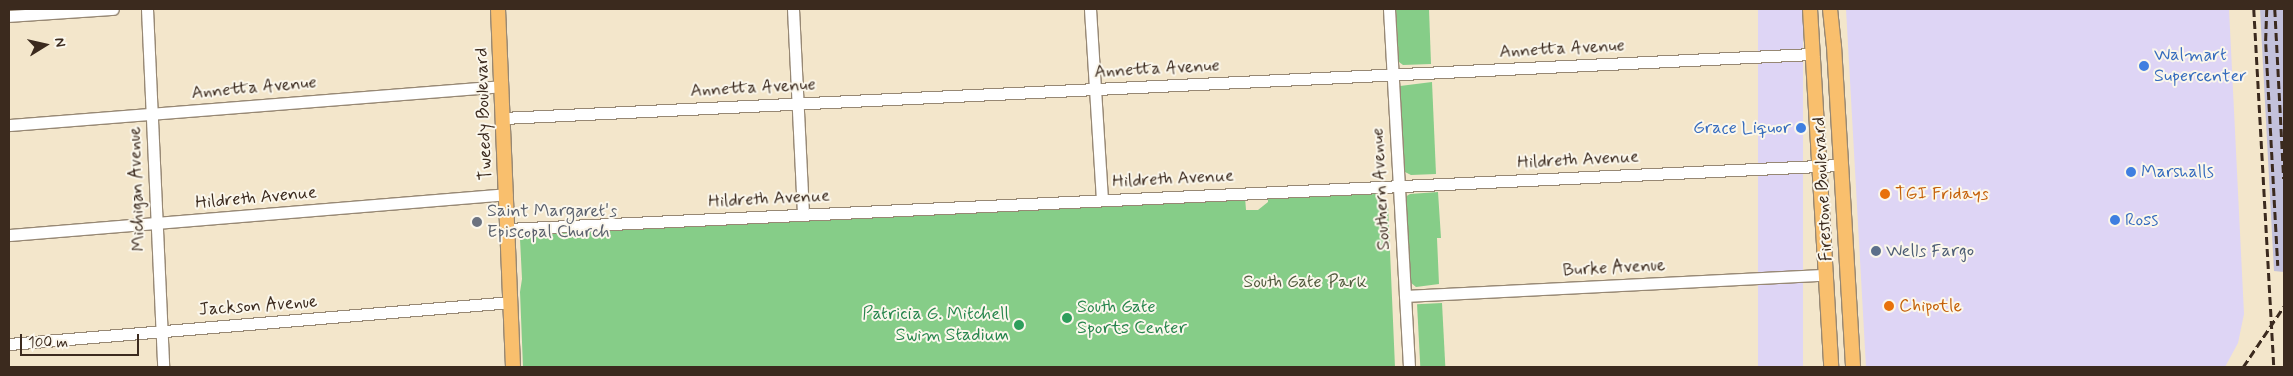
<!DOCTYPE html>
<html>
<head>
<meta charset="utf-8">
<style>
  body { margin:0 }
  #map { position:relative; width:2293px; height:376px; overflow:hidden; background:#f3e6cb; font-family:Mynerve,sans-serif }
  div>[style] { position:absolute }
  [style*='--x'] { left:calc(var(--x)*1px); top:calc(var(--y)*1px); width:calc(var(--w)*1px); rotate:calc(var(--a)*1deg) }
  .built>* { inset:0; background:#ded5f5; transform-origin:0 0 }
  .industrial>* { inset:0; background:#c3c1db }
  .green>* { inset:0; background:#86cd88; transform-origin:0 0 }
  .roads { filter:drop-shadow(1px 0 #978874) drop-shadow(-1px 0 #978874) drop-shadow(0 1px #978874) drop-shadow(0 -1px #978874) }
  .minor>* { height:11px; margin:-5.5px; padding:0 5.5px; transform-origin:5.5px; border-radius:5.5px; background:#fff }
  .major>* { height:14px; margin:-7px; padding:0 7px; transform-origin:7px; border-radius:7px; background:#f9bf6d }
  .rail>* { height:2.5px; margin-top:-1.25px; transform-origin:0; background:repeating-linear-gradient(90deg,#3b2a1e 0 8px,transparent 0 12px) }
  .dots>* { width:14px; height:14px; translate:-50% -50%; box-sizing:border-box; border:2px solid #fbf7ec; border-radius:50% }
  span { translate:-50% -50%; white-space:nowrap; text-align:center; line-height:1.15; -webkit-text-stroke:4px #fbf7ec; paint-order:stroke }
  .street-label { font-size:18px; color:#3b2a1e }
  .shop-label { font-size:18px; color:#366cbe }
  .left { translate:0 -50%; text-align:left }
  .right { translate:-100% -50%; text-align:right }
  .food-label { font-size:18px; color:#c56008 }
  .worship-label { font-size:18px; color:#5b616d }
  .service-label { font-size:18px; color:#4e5e75 }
  .park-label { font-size:18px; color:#525b3e }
  .leisure-label { font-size:18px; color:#27864d }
  .frame { position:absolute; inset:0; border:10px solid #3b2a1e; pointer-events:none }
  .north { position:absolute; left:20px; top:20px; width:50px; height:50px; -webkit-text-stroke:4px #fbf7ec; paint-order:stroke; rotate:80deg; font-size:14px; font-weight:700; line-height:20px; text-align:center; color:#3b2a1e }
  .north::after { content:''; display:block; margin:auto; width:18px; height:22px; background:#3b2a1e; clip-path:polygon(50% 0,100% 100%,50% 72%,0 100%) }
  .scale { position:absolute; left:20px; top:334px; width:119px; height:22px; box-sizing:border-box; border:2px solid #3b2a1e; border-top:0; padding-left:6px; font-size:15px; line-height:18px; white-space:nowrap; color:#3b2a1e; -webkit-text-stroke:4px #fbf7ec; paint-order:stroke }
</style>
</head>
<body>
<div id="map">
  <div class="built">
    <div style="left:1758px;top:9px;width:45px;height:359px"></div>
    <div style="clip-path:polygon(1846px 9px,2229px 9px,2244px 314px,2238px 343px,2225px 367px,1866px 367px)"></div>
  </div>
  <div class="industrial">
    <div style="clip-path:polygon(2260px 9px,2284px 9px,2284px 272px,2274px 271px)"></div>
  </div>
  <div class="green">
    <div style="clip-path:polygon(1396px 9px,1429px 9px,1431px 64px,1403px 65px,1399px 62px)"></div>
    <div style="clip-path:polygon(1432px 82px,1436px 174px,1411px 175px,1405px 172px,1400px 86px)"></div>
    <div style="clip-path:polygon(1438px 192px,1441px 238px,1437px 238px,1439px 284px,1416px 287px,1410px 282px,1405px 197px,1410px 194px)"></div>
    <div style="clip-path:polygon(1375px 194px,1388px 205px,1395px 367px,523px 367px,520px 292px,522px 279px,520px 239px,524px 235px,1245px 197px,1246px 210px,1258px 210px,1268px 202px,1268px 199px)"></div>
    <div style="left:1442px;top:303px;width:64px;height:25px;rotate:87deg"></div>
  </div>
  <div class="roads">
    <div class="minor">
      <div style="--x:147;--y:9;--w:358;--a:87.4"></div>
      <div style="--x:793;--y:9;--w:205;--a:87.2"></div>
      <div style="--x:1090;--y:9;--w:191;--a:86.4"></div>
      <div style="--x:1389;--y:9;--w:359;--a:86.8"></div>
      <div style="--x:9;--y:16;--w:104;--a:-3.9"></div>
      <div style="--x:503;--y:118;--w:1312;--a:-2.8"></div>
      <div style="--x:9;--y:125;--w:494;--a:-4.5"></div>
      <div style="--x:507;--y:229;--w:1336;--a:-2.75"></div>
      <div style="--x:9;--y:235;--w:499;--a:-4.7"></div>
      <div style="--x:1405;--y:296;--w:422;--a:-2.9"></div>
      <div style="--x:9;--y:344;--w:504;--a:-4.78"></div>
    </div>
    <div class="major">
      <div style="--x:498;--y:9;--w:358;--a:87.6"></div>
      <div style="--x:1810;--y:9;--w:359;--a:86.6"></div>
      <div style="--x:1830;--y:9;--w:37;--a:84"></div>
      <div style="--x:1834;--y:46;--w:322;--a:86.6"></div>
    </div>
  </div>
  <div class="rail">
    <div style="--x:2254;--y:9;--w:359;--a:86.8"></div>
    <div style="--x:2267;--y:9;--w:35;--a:92"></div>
    <div style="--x:2266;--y:44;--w:222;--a:86.9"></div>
    <div style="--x:2275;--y:9;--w:170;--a:87"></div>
    <div style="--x:2243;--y:367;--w:73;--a:-56.1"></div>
  </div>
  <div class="dots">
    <div style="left:2144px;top:66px;background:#3f7fe0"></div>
    <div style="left:1801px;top:128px;background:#3f7fe0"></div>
    <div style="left:2131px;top:172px;background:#3f7fe0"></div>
    <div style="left:1885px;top:194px;background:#e8710a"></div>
    <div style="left:2115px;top:220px;background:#3f7fe0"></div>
    <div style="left:477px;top:222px;background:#6b7280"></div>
    <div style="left:1876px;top:251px;background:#5c6f8a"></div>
    <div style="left:1889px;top:306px;background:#e8710a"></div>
    <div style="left:1067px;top:318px;background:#2e9e5b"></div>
    <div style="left:1019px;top:325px;background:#2e9e5b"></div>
  </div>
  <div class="street-label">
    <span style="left:1562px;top:49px;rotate:-3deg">Annetta Avenue</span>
    <span style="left:1157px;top:69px;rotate:-3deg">Annetta Avenue</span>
    <span style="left:254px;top:88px;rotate:-5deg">Annetta Avenue</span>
    <span style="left:753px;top:88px;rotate:-3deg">Annetta Avenue</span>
    <span style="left:484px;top:114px;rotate:-92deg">Tweedy Boulevard</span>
    <span style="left:1578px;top:160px;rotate:-3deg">Hildreth Avenue</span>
    <span style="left:1173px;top:179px;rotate:-3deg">Hildreth Avenue</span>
    <span style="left:137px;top:189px;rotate:-92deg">Michigan Avenue</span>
    <span style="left:1381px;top:189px;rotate:-93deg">Southern Avenue</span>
    <span style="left:1823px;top:189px;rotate:-93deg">Firestone Boulevard</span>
    <span style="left:256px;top:198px;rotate:-5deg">Hildreth Avenue</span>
    <span style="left:769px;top:199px;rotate:-3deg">Hildreth Avenue</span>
    <span style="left:1614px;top:268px;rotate:-3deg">Burke Avenue</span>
    <span style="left:258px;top:306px;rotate:-4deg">Jackson Avenue</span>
  </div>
  <div class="shop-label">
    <span class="left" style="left:2154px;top:66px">Walmart<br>Supercenter</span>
    <span class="right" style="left:1791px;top:128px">Grace Liquor</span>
    <span class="left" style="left:2141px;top:172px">Marshalls</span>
    <span class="left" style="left:2125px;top:220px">Ross</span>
  </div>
  <div class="food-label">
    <span class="left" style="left:1895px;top:194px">TGI Fridays</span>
    <span class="left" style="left:1899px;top:306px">Chipotle</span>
  </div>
  <div class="worship-label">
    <span class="left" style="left:487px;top:222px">Saint Margaret's<br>Episcopal Church</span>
  </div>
  <div class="service-label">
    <span class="left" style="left:1886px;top:251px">Wells Fargo</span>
  </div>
  <div class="park-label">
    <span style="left:1305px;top:282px">South Gate Park</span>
  </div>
  <div class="leisure-label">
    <span class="left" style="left:1077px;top:318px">South Gate<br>Sports Center</span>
    <span class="right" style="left:1009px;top:325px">Patricia G. Mitchell<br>Swim Stadium</span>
  </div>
  <div class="frame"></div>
  <div class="north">N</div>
  <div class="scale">100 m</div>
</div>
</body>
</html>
